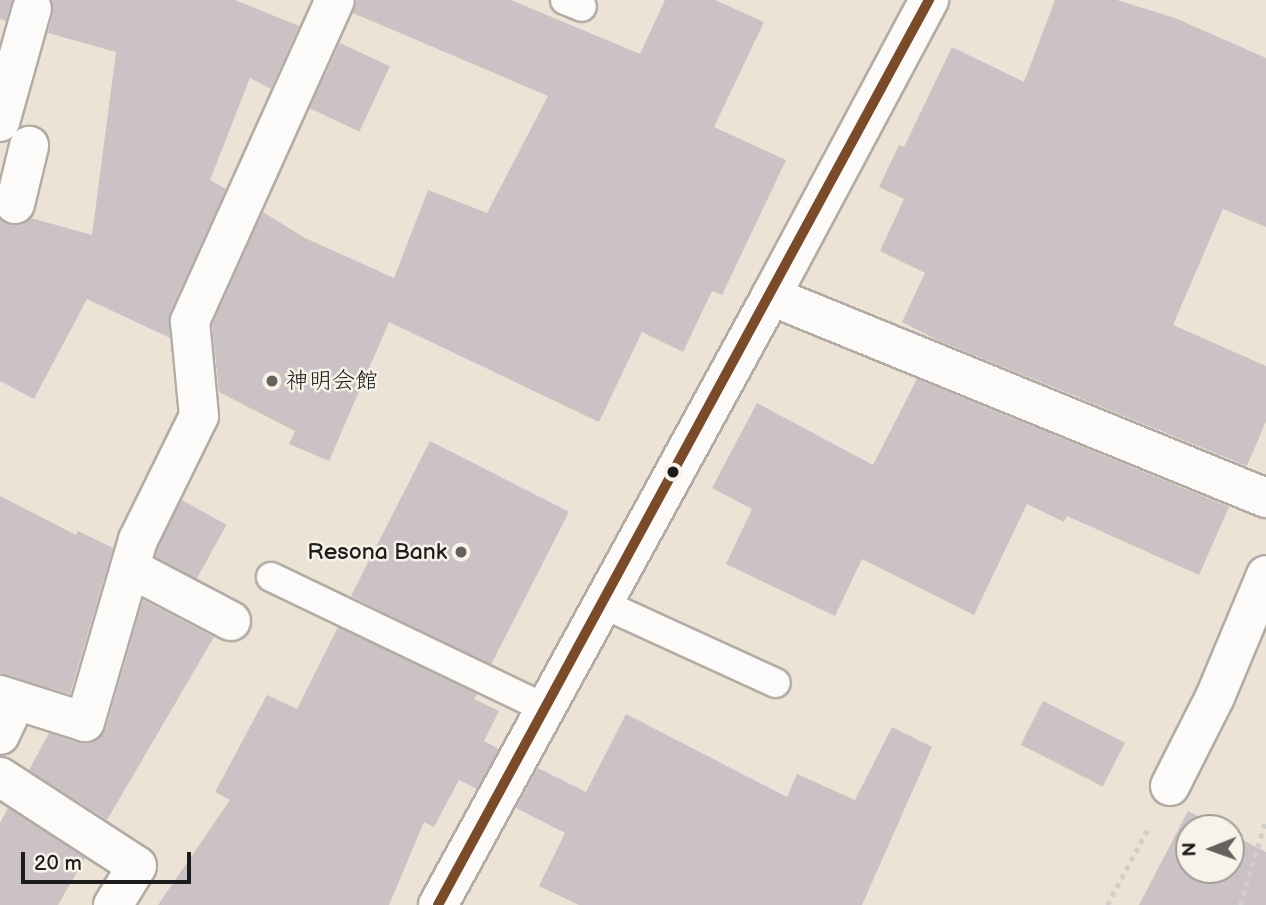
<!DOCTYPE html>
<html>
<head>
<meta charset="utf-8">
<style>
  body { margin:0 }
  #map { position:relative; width:1266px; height:905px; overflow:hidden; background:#ece2d5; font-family:"Balsamiq Sans","Klee One",sans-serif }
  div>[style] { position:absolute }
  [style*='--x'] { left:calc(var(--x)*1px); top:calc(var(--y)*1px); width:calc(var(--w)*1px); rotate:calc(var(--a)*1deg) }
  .building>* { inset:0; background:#ccc2c5; transform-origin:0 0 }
  .path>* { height:4.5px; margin-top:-2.25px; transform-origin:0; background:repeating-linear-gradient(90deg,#d1cecc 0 5px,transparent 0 10px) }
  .roads { filter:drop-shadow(2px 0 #b2aca4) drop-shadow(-2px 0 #b2aca4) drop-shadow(0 2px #b2aca4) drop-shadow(0 -2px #b2aca4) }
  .lane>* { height:28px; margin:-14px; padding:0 14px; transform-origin:14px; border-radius:14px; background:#fcfbf9 }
  .street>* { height:38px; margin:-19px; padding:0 19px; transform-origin:19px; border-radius:19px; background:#fcfbf9 }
  .secondary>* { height:38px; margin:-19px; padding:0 19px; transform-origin:19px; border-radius:19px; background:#fcfbf9 }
  .bus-1>* { height:10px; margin:-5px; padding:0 5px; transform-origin:5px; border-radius:5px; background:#7a4b2a }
  .dots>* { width:19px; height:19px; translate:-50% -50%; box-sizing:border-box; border:4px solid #f7f3e8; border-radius:50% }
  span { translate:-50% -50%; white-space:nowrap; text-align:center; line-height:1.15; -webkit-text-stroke:5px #f7f3e8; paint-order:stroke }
  .poi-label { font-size:23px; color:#1c1c1c }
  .left { translate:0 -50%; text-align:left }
  .right { translate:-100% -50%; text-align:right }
  .north { position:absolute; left:1175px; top:814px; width:70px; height:70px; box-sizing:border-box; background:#f7f3e8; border:2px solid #9f9d96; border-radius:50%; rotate:269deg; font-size:19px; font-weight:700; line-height:28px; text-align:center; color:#1c1c1c }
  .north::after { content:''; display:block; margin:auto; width:24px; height:32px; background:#65615d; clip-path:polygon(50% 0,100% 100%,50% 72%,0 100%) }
  .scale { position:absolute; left:21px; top:852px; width:170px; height:32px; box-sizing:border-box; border:4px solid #1c1c1c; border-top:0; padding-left:9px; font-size:21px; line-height:24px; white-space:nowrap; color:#1c1c1c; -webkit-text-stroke:5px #f7f3e8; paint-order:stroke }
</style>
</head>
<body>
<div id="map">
  <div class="building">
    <div style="clip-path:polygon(0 0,12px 0,6px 21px,0 19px)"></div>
    <div style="clip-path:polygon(52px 0,235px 0,299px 26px,271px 89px,250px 78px,210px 180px,226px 189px,170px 312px,170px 338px,87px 299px,34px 399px,0 381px,0 220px,9px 225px,21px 225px,31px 218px,92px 235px,116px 52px,48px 33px,53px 13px)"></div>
    <div style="clip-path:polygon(357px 0,511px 0,640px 54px,665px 0,715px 0,764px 22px,714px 127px,786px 160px,722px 295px,712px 291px,683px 352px,642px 332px,599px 422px,389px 322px,329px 461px,289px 444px,295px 431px,219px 392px,212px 325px,263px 212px,305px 238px,394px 278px,428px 190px,487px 213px,548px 96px,353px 13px)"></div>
    <div style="clip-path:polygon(1055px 0,1117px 0,1175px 18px,1266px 58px,1266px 227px,1223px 209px,1173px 325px,1266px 366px,1266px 421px,1247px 466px,937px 340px,902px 322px,925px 273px,880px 251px,904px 199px,879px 187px,899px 145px,904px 147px,952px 47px,1024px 82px)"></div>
    <div style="left:340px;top:43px;width:55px;height:72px;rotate:25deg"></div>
    <div style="clip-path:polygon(917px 379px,1229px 507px,1199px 575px,1067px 516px,1064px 522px,1027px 504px,974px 615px,862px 559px,835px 616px,726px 564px,752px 509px,712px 488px,757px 403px,873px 465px)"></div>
    <div style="left:430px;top:441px;width:156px;height:174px;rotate:27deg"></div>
    <div style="clip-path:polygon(0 496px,76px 535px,78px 531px,113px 548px,70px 694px,0 674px)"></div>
    <div style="left:182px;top:500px;width:51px;height:63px;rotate:29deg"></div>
    <div style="clip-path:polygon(143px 600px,214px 637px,107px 820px,29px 770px,49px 733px,79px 743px,91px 743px,100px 737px,106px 728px)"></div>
    <div style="clip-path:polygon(338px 627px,477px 694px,474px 699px,499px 711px,484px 741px,499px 749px,477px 789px,459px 780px,434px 827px,424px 822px,389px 905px,158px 905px,230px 800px,215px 792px,267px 695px,297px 709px)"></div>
    <div style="left:1043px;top:701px;width:92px;height:49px;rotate:27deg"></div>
    <div style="clip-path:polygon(626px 714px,787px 797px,797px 774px,855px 800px,892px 727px,932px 747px,862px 905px,579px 905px,539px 886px,565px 833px,516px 808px,538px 768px,586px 792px)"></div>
    <div style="clip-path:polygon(8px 808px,85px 858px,58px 905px,0 905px,0 823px)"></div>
    <div style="clip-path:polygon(1188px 811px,1220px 828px,1189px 828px,1189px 870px,1231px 870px,1231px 834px,1266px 852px,1266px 905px,1139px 905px)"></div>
  </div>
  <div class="path">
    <div style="--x:1107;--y:905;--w:86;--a:-61.7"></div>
    <div style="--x:1240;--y:905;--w:90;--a:-73.2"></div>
  </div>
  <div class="roads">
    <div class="lane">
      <div style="--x:565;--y:0;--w:18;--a:22"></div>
      <div style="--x:271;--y:577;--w:304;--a:25.6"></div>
      <div style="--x:601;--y:603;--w:192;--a:24.6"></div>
    </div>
    <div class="street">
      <div style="--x:0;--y:122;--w:118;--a:-74.3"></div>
      <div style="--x:15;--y:204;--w:60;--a:-76.4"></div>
      <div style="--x:771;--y:296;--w:535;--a:22.2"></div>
      <div style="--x:130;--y:568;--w:114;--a:27.7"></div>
      <div style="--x:0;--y:695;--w:89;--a:17.6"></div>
      <div style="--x:85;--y:722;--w:190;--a:-73.8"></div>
      <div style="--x:138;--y:540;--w:138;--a:-63.8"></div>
      <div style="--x:199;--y:416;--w:95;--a:-95.4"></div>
      <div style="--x:190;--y:321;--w:352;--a:-65.7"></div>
      <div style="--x:0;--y:735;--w:38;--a:-65"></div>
      <div style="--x:0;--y:777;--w:163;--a:33"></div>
      <div style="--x:137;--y:866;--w:46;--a:121.6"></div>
      <div style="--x:1170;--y:786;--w:100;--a:-63.2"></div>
      <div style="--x:1215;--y:697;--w:132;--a:-67.3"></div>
    </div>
    <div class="secondary">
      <div style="--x:438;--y:905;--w:694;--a:-61.33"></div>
      <div style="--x:771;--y:296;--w:336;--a:-61.9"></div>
    </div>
  </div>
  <div class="bus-1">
    <div style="--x:438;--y:905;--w:1030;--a:-61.52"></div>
  </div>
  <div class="dots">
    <div style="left:272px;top:381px;background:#65615d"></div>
    <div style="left:673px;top:472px;background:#1c1c1c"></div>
    <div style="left:461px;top:552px;background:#65615d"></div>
  </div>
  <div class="poi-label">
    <span class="left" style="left:286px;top:381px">神明会館</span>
    <span class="right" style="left:447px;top:552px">Resona Bank</span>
  </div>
  <div class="north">N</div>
  <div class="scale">20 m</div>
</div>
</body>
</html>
